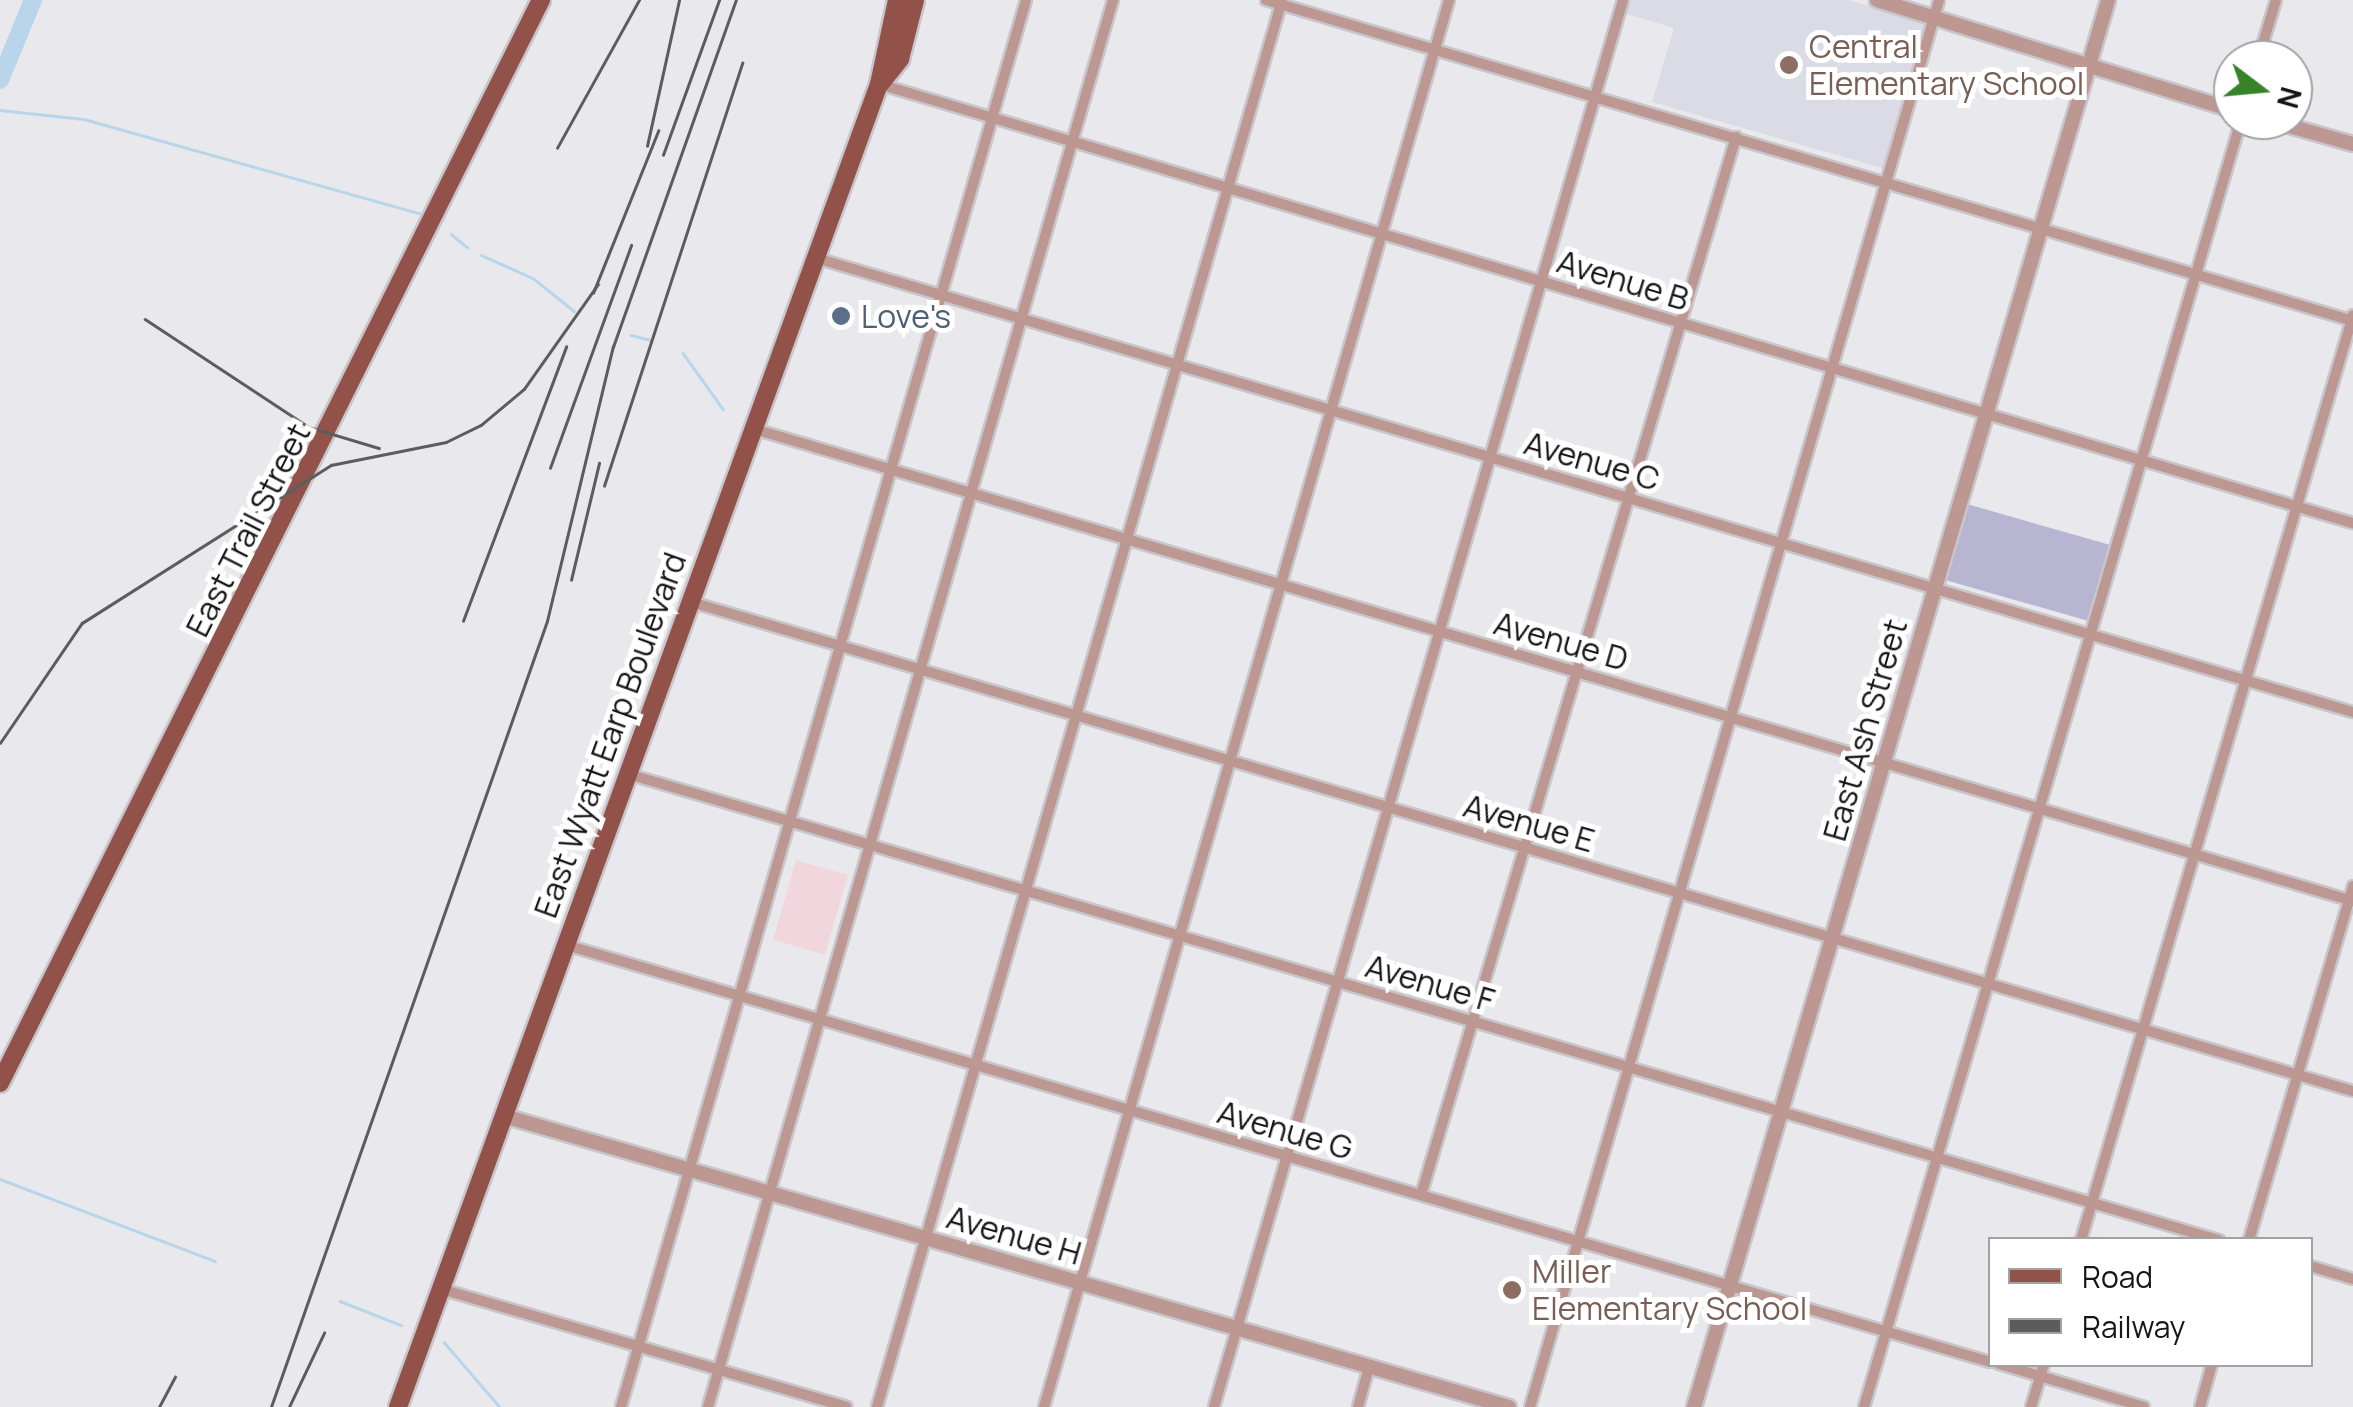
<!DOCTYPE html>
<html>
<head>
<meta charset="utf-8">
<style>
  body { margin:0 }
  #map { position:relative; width:2353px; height:1407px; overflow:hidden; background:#e9e8ec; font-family:Manrope,sans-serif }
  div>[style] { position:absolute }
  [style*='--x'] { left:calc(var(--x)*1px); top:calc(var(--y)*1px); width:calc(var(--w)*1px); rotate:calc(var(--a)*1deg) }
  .built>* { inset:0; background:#dbdbe6 }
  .industrial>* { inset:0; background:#f1d7dd; transform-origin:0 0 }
  .green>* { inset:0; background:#b7b5d1; transform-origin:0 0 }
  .stream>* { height:2.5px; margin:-1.25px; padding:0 1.25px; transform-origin:1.25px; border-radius:1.25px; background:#b8d5e9 }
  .river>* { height:18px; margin:-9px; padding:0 9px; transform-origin:9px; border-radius:9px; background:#b8d5e9 }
  .roads { filter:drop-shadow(2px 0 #c7c6ca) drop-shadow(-2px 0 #c7c6ca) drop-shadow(0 2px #c7c6ca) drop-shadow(0 -2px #c7c6ca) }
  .minor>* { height:10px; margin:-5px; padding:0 5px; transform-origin:5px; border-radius:5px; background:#bd9792 }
  .tertiary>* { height:14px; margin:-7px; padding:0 7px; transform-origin:7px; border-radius:7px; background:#bd9792 }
  .primary>* { height:18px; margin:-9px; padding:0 9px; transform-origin:9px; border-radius:9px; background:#92524a }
  .rail>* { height:2.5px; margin:-1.25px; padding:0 1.25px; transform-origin:1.25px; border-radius:1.25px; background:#5c5c5e }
  .dots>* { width:28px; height:28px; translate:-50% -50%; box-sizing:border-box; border:5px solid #fff; border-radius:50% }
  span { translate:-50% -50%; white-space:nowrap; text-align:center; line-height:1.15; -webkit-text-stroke:10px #fff; paint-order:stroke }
  .education-label { font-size:32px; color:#785e54 }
  .left { translate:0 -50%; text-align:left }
  .street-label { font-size:32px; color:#161617 }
  .service-label { font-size:32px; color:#4e5e75 }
  .legend { position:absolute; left:1988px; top:1237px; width:325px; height:130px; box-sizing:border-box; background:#fff; border:2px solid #a2a2a2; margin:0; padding:12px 18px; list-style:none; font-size:30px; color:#161617 }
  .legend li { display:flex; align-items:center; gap:20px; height:50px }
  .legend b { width:50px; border:2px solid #a2a2a2 }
  .north { position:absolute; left:2213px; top:40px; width:100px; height:100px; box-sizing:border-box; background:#fff; border:2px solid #a2a2a2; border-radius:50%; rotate:106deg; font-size:28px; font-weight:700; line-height:40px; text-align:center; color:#161617 }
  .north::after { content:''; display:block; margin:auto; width:35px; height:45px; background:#38822a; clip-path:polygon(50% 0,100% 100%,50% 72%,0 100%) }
</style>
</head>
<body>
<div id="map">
  <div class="built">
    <div style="clip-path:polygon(1628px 0,1849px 0,1927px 23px,1883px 168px,1652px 102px,1674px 28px,1624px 13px)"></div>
  </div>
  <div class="industrial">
    <div style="left:796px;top:860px;width:54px;height:83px;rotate:16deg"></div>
  </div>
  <div class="green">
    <div style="left:1967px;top:504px;width:150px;height:79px;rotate:16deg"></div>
  </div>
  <div class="stream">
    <div style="--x:0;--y:110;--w:84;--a:6.1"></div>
    <div style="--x:84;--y:119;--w:352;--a:15.7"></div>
    <div style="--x:451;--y:234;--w:21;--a:39"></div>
    <div style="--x:481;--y:255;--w:57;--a:23.9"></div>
    <div style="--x:533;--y:278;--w:53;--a:38.8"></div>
    <div style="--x:631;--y:335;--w:21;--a:14"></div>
    <div style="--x:683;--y:353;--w:69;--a:54.5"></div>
    <div style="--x:0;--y:1179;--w:230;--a:20.9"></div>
    <div style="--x:340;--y:1301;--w:66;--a:21.5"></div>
    <div style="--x:444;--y:1342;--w:86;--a:49.3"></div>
  </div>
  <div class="river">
    <div style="--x:0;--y:80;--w:87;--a:-67.6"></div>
  </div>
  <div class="roads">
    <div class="minor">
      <div style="--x:1266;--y:0;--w:1133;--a:16.45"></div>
      <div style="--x:2258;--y:60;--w:63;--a:-73.3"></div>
      <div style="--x:879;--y:84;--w:1538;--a:16.59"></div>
      <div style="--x:816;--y:258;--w:1603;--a:16.46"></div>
      <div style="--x:754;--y:429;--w:1667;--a:16.45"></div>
      <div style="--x:691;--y:602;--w:1732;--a:16.4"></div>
      <div style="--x:628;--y:774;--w:1658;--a:16.33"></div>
      <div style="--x:566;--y:945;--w:1484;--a:16.32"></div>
      <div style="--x:1421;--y:1195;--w:1104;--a:-73.42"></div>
      <div style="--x:2081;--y:1240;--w:964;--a:-73.61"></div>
      <div style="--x:2249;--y:1240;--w:369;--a:-73.6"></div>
      <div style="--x:2310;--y:1266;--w:45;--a:16.8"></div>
      <div style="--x:441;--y:1289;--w:422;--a:16.2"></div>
      <div style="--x:1999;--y:1364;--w:151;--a:16.5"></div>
      <div style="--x:621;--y:1407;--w:1464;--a:-73.94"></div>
      <div style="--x:708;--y:1407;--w:1464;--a:-73.94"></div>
      <div style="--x:877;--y:1407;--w:1464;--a:-73.94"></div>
      <div style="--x:1044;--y:1407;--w:1464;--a:-73.94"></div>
      <div style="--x:1214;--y:1407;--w:1465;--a:-73.79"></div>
      <div style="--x:1358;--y:1407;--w:41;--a:-74.6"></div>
      <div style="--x:1530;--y:1407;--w:1465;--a:-73.79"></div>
      <div style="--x:1864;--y:1407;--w:1341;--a:-73.67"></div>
      <div style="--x:2031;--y:1407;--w:45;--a:-73.2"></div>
      <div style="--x:2200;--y:1407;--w:45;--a:-74.4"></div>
    </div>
    <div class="tertiary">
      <div style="--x:1877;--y:0;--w:373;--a:17.2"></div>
      <div style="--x:2268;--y:120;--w:88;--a:15.8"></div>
      <div style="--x:504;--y:1116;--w:1046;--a:16.15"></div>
      <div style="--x:1694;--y:1407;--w:1467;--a:-73.6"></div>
    </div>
    <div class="primary">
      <div style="--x:880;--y:84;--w:32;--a:-51"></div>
      <div style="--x:900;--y:59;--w:61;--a:-75.7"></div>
      <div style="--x:0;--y:1083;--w:1211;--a:-63.46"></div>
      <div style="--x:398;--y:1407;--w:1408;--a:-70.02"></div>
      <div style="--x:879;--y:84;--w:86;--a:-77.9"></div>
    </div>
  </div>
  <div class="rail">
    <div style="--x:647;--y:146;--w:149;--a:-77.6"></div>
    <div style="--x:557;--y:148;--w:169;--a:-61"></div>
    <div style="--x:663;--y:155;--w:165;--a:-70.1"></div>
    <div style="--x:593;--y:293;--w:175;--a:-68.1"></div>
    <div style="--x:145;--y:319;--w:196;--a:33.4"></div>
    <div style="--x:309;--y:427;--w:73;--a:16.7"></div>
    <div style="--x:550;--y:468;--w:237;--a:-70"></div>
    <div style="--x:604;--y:486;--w:445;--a:-71.9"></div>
    <div style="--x:571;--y:580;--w:120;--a:-76.5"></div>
    <div style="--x:463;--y:621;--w:293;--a:-69.4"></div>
    <div style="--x:0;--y:743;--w:145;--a:-55.7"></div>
    <div style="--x:82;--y:623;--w:295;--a:-32.4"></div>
    <div style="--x:331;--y:465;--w:117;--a:-11.3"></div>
    <div style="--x:446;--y:442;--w:39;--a:-26"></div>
    <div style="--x:481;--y:425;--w:56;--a:-39.9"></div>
    <div style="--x:524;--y:389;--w:128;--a:-54.8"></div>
    <div style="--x:159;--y:1407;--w:34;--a:-62"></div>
    <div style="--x:271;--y:1407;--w:833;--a:-70.65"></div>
    <div style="--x:547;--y:621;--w:282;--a:-76.5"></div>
    <div style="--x:613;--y:347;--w:368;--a:-70.5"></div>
    <div style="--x:289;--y:1407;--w:82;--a:-64.7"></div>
  </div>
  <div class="dots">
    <div style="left:1789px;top:65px;background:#8d6e63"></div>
    <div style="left:841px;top:316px;background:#5c6f8a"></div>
    <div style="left:1512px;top:1290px;background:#8d6e63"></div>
  </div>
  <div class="education-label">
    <span class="left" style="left:1809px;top:65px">Central<br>Elementary School</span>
    <span class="left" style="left:1532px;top:1290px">Miller<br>Elementary School</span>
  </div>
  <div class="street-label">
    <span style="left:1623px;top:280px;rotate:17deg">Avenue B</span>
    <span style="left:1592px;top:461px;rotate:16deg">Avenue C</span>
    <span style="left:248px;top:530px;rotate:-63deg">East Trail Street</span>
    <span style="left:1561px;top:641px;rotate:16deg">Avenue D</span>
    <span style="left:1865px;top:730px;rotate:-74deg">East Ash Street</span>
    <span style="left:610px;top:735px;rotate:-70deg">East Wyatt Earp Boulevard</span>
    <span style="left:1529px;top:823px;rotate:16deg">Avenue E</span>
    <span style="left:1430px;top:983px;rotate:16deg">Avenue F</span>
    <span style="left:1285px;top:1130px;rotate:16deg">Avenue G</span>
    <span style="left:1014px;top:1235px;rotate:16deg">Avenue H</span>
  </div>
  <div class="service-label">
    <span class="left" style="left:861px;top:316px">Love's</span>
  </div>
  <ul class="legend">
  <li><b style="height:12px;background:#92524a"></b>Road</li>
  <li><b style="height:12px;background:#5c5c5e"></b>Railway</li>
  </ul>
  <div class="north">N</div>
</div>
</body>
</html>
